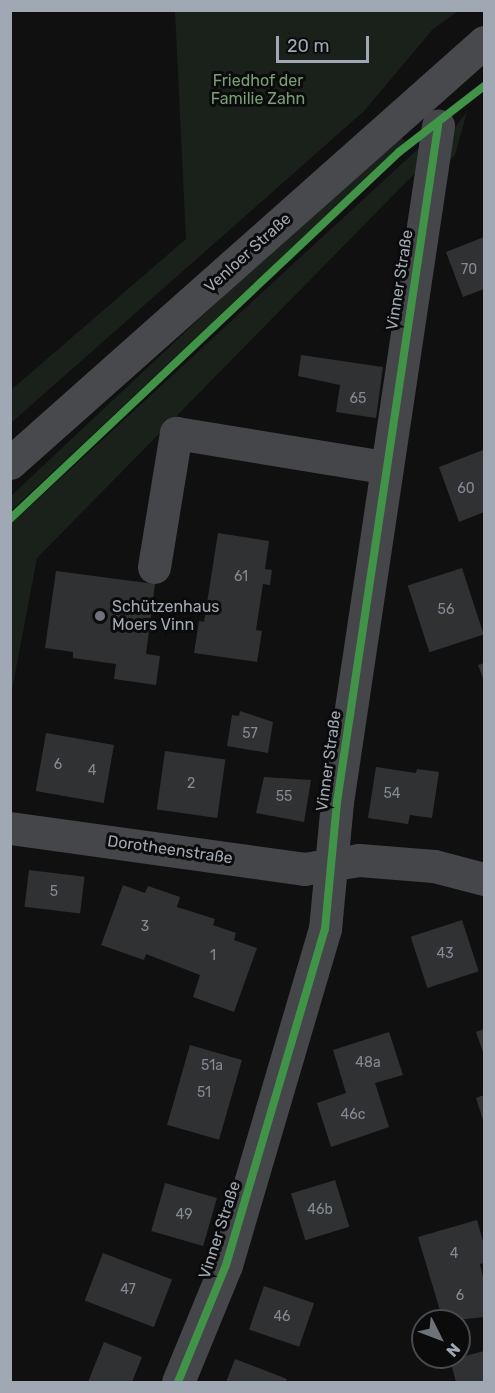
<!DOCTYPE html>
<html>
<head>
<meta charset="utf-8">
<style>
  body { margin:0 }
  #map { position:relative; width:495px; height:1393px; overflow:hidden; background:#101011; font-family:Rubik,sans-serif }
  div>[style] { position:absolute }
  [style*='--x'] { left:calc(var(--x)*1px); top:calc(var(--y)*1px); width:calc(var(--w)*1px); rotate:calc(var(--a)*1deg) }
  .green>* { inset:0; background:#1a211b }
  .building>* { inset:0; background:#303133; transform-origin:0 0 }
  .minor>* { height:33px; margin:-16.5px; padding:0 16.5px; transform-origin:16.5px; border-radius:16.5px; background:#45464a }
  .major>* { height:33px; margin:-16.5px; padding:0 16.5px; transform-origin:16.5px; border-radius:16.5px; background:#47494c }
  .cycleway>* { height:8px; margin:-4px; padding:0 4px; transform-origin:4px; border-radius:4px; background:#419447 }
  .dots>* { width:16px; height:16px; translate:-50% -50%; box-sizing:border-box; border:3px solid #0b0b0c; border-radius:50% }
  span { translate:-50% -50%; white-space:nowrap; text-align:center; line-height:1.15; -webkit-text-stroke:6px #0b0b0c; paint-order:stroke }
  .number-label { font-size:14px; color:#848a93 }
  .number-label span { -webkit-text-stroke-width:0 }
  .park-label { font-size:16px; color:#789f76 }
  .street-label { font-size:16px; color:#a0a8b3 }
  .poi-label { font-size:16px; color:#a0a8b3 }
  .left { translate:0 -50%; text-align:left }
  .frame { position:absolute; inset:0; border:12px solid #a0a8b3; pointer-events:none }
  .north { position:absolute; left:411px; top:1309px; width:60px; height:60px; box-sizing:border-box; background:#0b0b0c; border:2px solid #474a4f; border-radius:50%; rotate:132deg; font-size:16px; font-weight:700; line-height:24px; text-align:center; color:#a0a8b3 }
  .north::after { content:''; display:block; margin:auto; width:21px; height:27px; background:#6e737a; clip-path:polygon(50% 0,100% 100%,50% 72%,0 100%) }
  .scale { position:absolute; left:276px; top:36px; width:93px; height:27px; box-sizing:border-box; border:3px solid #a0a8b3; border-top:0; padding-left:8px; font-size:18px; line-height:21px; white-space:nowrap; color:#a0a8b3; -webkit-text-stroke:4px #0b0b0c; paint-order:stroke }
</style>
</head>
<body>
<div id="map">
  <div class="green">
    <div style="clip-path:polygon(175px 11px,458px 11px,433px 29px,364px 111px,11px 423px,11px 390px,186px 239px)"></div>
    <div style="clip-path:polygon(467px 112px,455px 155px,448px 162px,456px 126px)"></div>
    <div style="clip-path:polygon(401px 137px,405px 142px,11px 511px,11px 496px,365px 163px)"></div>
    <div style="clip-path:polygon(419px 148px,421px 167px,37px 558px,11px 695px,11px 524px)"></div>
  </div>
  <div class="building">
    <div style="clip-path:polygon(484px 237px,484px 289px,463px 297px,446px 252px)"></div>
    <div style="clip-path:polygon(301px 355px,383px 367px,376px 418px,336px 412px,340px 385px,298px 376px)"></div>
    <div style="clip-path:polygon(483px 450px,484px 512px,459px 522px,439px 467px)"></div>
    <div style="clip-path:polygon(218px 533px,269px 541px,265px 569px,272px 570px,270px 585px,263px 584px,256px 630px,262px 631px,257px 662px,194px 653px,199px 621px,204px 622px)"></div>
    <div style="left:462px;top:568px;width:70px;height:57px;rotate:72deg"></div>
    <div style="clip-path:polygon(56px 571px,155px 584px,146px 654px,160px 656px,156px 685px,114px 679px,116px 664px,73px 658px,73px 652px,45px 648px)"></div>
    <div style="clip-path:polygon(484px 663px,484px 681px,478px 665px)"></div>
    <div style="clip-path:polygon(240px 711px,273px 722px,268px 753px,227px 746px,232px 715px,239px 716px)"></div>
    <div style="left:46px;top:733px;width:69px;height:59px;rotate:10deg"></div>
    <div style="left:165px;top:751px;width:61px;height:59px;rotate:8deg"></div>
    <div style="clip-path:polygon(376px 767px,416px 773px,417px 769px,439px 772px,432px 818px,410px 815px,408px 824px,368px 818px)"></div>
    <div style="clip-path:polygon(264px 777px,311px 780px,304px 822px,256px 813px)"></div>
    <div style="left:29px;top:870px;width:56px;height:37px;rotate:7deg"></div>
    <div style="clip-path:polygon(123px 885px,145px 893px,148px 886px,180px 897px,177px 907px,215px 919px,213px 925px,236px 933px,234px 940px,257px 948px,234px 1012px,193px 997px,200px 975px,146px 954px,144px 960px,101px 945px)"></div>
    <div style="left:462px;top:920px;width:54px;height:54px;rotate:72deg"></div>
    <div style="clip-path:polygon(484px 1029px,484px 1055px,476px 1032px)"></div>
    <div style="clip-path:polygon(389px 1032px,403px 1075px,375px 1083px,389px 1127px,331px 1147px,317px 1103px,346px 1093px,333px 1050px)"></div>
    <div style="left:190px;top:1045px;width:54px;height:83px;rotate:16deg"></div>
    <div style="clip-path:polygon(484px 1095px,484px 1123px,476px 1098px)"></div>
    <div style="left:335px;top:1180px;width:49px;height:46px;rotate:73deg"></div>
    <div style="left:165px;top:1183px;width:54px;height:50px;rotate:16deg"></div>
    <div style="clip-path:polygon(477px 1220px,484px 1245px,484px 1263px,480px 1264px,484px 1281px,484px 1317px,449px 1321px,446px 1312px,441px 1314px,418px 1237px)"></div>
    <div style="left:103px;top:1253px;width:74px;height:51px;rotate:21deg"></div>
    <div style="left:264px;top:1286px;width:53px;height:46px;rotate:19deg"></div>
    <div style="clip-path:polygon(104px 1342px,142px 1357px,132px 1382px,88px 1382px)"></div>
    <div style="clip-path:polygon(484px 1351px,484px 1382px,456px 1382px,450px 1360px)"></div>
    <div style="clip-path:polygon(235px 1359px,287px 1379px,286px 1382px,226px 1382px)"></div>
  </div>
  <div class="minor">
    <div style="--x:154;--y:567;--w:136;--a:-80.7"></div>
    <div style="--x:176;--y:433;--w:211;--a:9.3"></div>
    <div style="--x:10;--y:828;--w:297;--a:7.9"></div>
    <div style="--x:304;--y:869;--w:56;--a:-9.3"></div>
    <div style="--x:359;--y:860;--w:75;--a:4.6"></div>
    <div style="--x:434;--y:866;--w:52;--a:14.6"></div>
    <div style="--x:178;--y:1382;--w:126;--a:-67.7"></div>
    <div style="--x:226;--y:1265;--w:350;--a:-73.6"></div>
    <div style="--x:325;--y:929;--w:128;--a:-84.6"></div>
    <div style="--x:337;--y:802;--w:684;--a:-81.5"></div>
  </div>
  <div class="major">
    <div style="--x:10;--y:463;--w:634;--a:-41.61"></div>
  </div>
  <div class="cycleway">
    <div style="--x:10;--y:519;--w:535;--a:-43.33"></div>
    <div style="--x:399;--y:152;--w:108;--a:-37.8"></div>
    <div style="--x:178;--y:1382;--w:126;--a:-67.7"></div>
    <div style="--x:226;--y:1265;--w:350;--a:-73.6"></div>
    <div style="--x:325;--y:929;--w:128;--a:-84.6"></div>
    <div style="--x:337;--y:802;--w:684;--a:-81.5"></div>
  </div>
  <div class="dots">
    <div style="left:100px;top:616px;background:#6e737a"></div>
  </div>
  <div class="number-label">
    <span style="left:469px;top:270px">70</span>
    <span style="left:358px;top:399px">65</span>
    <span style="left:466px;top:489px">60</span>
    <span style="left:241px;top:577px">61</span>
    <span style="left:446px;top:610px">56</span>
    <span style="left:250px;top:734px">57</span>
    <span style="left:58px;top:765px">6</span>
    <span style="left:92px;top:771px">4</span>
    <span style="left:191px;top:784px">2</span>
    <span style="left:392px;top:794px">54</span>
    <span style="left:284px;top:797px">55</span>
    <span style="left:54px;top:892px">5</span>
    <span style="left:145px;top:927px">3</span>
    <span style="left:445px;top:954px">43</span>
    <span style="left:213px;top:956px">1</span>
    <span style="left:368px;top:1063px">48a</span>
    <span style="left:212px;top:1066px">51a</span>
    <span style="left:204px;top:1093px">51</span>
    <span style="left:353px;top:1115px">46c</span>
    <span style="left:320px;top:1210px">46b</span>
    <span style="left:184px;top:1215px">49</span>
    <span style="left:454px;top:1254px">4</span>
    <span style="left:128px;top:1290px">47</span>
    <span style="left:460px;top:1296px">6</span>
    <span style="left:282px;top:1317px">46</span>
  </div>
  <div class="park-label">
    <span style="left:258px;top:90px">Friedhof der<br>Familie Zahn</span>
  </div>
  <div class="street-label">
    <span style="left:248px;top:253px;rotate:-42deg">Venloer Straße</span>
    <span style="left:400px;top:280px;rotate:-81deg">Vinner Straße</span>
    <span style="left:329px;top:761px;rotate:-82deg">Vinner Straße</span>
    <span style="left:170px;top:850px;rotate:8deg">Dorotheenstraße</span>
    <span style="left:220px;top:1230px;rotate:-72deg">Vinner Straße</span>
  </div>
  <div class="poi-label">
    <span class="left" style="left:112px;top:616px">Schützenhaus<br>Moers Vinn</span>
  </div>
  <div class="frame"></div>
  <div class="north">N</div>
  <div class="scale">20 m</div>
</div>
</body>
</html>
